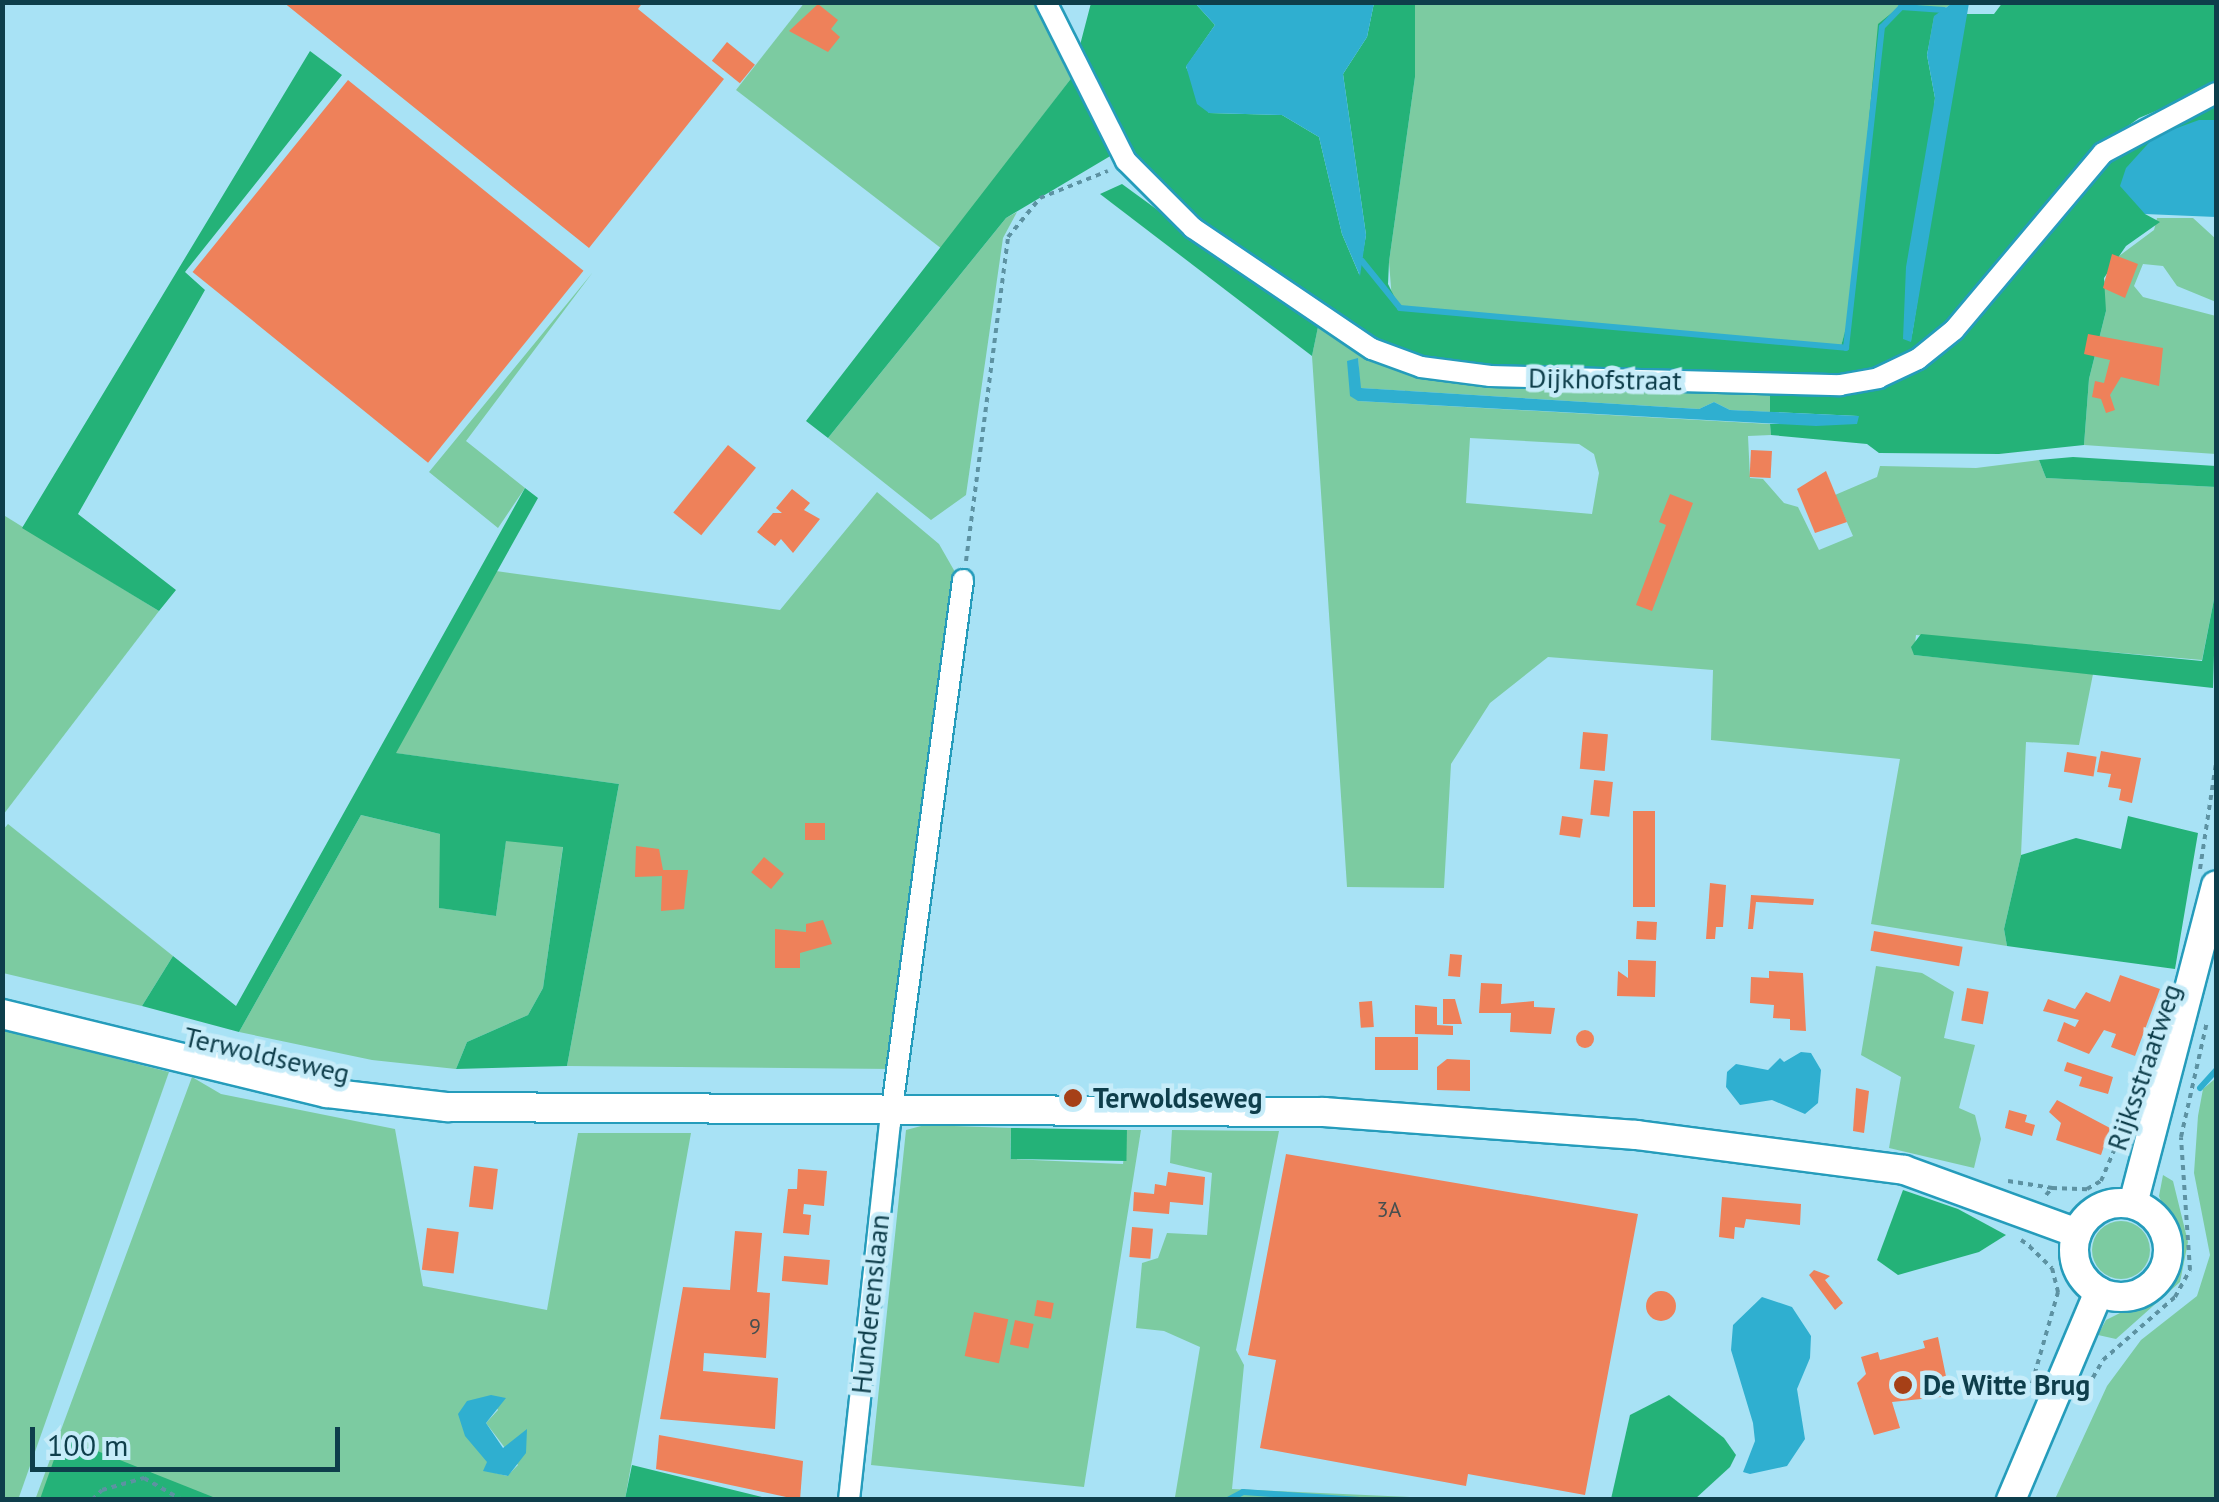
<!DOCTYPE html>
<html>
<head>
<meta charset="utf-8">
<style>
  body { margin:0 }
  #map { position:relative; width:2219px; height:1502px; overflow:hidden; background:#a8e2f5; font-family:"PT Sans",sans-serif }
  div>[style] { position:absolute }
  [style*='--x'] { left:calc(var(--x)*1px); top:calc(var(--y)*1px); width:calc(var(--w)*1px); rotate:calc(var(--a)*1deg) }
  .green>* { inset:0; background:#7ccba1 }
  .round { border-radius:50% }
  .forest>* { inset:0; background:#24b278; transform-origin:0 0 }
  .water>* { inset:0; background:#2fafd0 }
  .stream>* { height:6px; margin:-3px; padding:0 3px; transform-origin:3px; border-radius:3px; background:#2fafd0 }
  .building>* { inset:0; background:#ee815a; transform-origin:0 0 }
  .path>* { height:4px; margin-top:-2px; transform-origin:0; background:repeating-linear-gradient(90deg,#5d92a2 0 5px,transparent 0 10px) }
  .roads { filter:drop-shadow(2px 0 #259cbb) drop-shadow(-2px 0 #259cbb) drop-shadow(0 2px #259cbb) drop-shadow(0 -2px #259cbb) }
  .minor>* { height:20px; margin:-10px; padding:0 10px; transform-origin:10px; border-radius:10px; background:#fff }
  .major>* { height:28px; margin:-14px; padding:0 14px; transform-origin:14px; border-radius:14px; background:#fff }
  .major>.ring { margin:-14px; padding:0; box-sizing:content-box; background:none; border:28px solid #fff; border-radius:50% }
  .dots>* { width:28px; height:28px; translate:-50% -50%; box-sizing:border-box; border:5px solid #c6ecf9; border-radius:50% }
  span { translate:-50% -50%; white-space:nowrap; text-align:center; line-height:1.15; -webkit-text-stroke:9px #c6ecf9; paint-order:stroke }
  .number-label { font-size:22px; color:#464f4f }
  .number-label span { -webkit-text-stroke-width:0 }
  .street-label { font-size:28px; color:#0e3e4b }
  .poi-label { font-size:28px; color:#0e3e4b; font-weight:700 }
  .left { translate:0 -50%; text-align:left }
  .frame { position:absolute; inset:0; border:5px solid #0e3e4b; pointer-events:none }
  .scale { position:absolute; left:30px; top:1427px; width:310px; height:45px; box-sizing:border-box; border:5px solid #0e3e4b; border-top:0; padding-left:12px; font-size:30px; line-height:35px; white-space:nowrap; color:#0e3e4b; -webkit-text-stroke:8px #c6ecf9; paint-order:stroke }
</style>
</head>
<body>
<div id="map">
  <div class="green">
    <div style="clip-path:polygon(805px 2px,1035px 3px,1073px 76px,942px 249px,736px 90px)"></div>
    <div style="clip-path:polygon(1415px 3px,1954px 3px,1939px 11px,1841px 346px,1400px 308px,1392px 300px,1389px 262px,1415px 77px)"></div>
    <div style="clip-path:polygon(1017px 212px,1003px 238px,966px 495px,931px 520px,828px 438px,1006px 218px)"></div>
    <div style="clip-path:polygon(2157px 218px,2193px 218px,2216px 239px,2216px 302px,2177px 286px,2163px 266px,2143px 264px,2134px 286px,2143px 297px,2216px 316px,2216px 454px,2084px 445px,2089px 379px,2106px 311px,2100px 290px,2115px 259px,2154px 230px)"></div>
    <div style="clip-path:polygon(593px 272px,466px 441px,525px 488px,498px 528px,429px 472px)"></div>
    <div style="clip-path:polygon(evenodd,1318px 327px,1430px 379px,1770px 391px,1770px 412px,1730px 410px,1714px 402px,1699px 409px,1360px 388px,1358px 358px,1358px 401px,1770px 424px,1771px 435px,1748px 436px,1750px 478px,1763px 479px,1784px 503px,1798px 507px,1819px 550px,1853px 536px,1835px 495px,1877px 477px,1880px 466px,1976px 468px,2039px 460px,2046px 478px,2216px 487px,2216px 589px,2202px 660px,1916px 635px,1914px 655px,2093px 674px,2079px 745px,2026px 742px,2021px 855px,2004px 929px,2007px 946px,1871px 924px,1900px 759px,1711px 740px,1713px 670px,1548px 657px,1490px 703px,1451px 764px,1444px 888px,1347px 887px,1312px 356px,1318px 327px,1470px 438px,1579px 444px,1594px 454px,1599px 473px,1592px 514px,1466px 503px,1470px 438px)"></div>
    <div style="clip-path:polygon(877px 492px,939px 544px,955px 572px,956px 589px,893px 1069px,567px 1066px,619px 784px,395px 753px,496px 571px,780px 610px)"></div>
    <div style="clip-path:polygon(5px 516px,159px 611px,3px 815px,2px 520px)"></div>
    <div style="clip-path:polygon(361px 815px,440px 834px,440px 908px,496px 916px,506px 840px,563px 846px,543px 988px,528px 1015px,467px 1042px,456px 1069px,372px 1060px,239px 1032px)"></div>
    <div style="clip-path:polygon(8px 824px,173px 956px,142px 1006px,3px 973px,2px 831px)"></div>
    <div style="clip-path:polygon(1876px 966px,1922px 973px,1954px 992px,1944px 1038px,1975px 1045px,1959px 1108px,1975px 1115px,1981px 1139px,1974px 1168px,1889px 1148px,1901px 1077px,1861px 1055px)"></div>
    <div style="clip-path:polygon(3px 1030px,169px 1072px,18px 1500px,2px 1499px)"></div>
    <div style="clip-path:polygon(evenodd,192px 1077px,221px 1094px,395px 1129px,423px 1286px,547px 1310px,578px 1133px,691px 1133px,625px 1499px,35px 1500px,192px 1077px,490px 1396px,498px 1410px,486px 1423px,518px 1465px,507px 1476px,484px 1470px,488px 1461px,471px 1440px,490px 1396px)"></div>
    <div style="clip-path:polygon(2216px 1078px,2216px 1499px,2055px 1499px,2107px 1386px,2141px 1340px,2197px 1296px,2210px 1255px,2194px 1173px,2198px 1116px,2203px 1089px)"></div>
    <div style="clip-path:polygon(925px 1125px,1011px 1128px,1010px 1159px,1123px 1164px,1127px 1130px,1141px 1130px,1084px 1487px,871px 1465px,906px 1130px)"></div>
    <div style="clip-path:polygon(1172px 1130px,1279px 1131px,1236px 1350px,1244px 1365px,1232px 1489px,1455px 1499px,1175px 1497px,1200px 1347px,1164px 1331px,1136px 1328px,1142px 1263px,1158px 1258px,1167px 1233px,1207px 1235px,1212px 1173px,1170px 1163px)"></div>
    <div style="clip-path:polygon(2163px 1175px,2173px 1181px,2188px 1242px,2180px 1282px,2116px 1339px,2098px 1335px,2106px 1320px,2152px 1297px,2173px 1272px,2176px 1240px,2159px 1196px)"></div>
    <div class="round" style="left:2092px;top:1221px;width:58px;height:58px"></div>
  </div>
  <div class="forest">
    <div style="clip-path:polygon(2003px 2px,2216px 3px,2216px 86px,2139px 118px,2099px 147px,1948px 326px,1890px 365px,1840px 377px,1707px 381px,1433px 362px,1377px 340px,1224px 239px,1149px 175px,1133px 158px,1079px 49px,1091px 3px,1195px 3px,1215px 25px,1186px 67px,1209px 113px,1282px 115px,1319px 137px,1342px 234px,1359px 274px,1366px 235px,1343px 74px,1367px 37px,1374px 3px,1415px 3px,1415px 77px,1389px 262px,1388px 284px,1400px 308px,1841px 346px,1851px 310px,1878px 24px,1904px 3px,1942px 11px,1934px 17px,1927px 55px,1935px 98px,1911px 341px,1963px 14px,1994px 14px)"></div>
    <div style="clip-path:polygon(310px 51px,342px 75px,185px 272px,205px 290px,78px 514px,176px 590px,159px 611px,22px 528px)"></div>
    <div style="clip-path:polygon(1073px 76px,1112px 155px,1006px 218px,828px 438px,806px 421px)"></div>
    <div style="clip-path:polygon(2216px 103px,2216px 120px,2182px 127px,2145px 214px,2160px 222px,2126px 246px,2104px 278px,2106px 311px,2089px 379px,2084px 445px,1999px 454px,1879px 453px,1867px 444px,1771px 435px,1770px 424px,1856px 424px,1858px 416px,1770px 412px,1770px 391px,1895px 381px,2114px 153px)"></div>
    <div style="clip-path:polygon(1122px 184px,1318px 327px,1312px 356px,1100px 194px)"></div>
    <div style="clip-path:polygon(2073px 457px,2216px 466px,2216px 487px,2046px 478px,2039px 460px)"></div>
    <div style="clip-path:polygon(525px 488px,538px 498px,396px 753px,619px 784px,567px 1066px,456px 1069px,467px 1042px,528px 1015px,543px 988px,563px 847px,506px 841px,496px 916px,439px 908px,440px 834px,361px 815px,239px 1032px,142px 1006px,173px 956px,236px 1006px)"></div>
    <div style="clip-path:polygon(2216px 589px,2213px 688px,1914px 655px,1911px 647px,1921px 634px,2202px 661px)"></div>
    <div style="clip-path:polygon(2128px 816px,2198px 833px,2175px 969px,2007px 946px,2004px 929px,2021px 855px,2076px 838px,2121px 849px)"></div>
    <div style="left:1011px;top:1128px;width:116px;height:31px;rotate:1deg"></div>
    <div style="clip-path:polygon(1903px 1190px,1958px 1209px,2006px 1235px,1979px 1252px,1898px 1275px,1877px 1260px)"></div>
    <div style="clip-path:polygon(1669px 1395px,1724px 1438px,1736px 1455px,1730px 1467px,1695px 1499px,1611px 1499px,1630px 1415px)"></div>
    <div style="clip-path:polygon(62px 1437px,218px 1499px,40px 1499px)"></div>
    <div style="clip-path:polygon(632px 1465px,770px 1499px,625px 1499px)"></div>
  </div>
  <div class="water">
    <div style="clip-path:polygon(1954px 2px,1969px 3px,1911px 342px,1903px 339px,1906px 267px,1935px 98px,1927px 55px,1934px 16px)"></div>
    <div style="clip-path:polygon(1195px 3px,1374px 3px,1367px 37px,1343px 74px,1366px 235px,1360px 276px,1342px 234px,1319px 137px,1282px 115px,1209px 113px,1197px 104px,1186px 66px,1215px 25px)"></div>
    <div style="clip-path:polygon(2199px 120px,2216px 120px,2216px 217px,2145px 214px,2120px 186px,2126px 168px,2155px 136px)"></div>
    <div style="clip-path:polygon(1358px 358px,1361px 388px,1699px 409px,1714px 402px,1730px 410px,1859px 416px,1857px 424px,1816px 426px,1358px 401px,1350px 396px,1347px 361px)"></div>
    <div style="clip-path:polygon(1801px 1052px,1811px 1053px,1821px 1070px,1818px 1103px,1805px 1114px,1772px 1100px,1740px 1105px,1726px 1087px,1727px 1072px,1736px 1064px,1768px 1070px,1780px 1058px,1784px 1062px)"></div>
    <div style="clip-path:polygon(1762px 1297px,1792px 1307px,1811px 1336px,1810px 1358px,1797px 1389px,1805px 1439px,1787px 1466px,1750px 1474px,1743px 1472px,1755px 1441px,1753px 1423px,1731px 1350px,1733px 1325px)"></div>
    <div style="clip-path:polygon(491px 1395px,506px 1398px,486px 1423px,503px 1448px,527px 1429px,526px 1453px,508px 1476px,483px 1471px,487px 1462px,465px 1436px,458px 1414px,467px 1401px)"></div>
  </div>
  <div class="stream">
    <div style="--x:1362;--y:261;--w:60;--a:51"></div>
    <div style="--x:1400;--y:308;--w:448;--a:5.1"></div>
    <div style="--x:1846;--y:348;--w:323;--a:-83.6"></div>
    <div style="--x:1882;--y:27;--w:28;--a:-46"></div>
    <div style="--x:1901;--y:7;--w:43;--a:4"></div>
    <div style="--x:2200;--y:1088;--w:24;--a:-48"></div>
    <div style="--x:1228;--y:1500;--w:17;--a:-28"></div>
    <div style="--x:1243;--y:1492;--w:117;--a:3.9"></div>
  </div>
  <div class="building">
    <div style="clip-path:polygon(283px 2px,643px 2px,638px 9px,724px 79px,589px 248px)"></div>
    <div style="clip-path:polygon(818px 4px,838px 20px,831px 29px,840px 37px,828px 52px,789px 31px)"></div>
    <div style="left:727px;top:42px;width:36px;height:24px;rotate:39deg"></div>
    <div style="left:348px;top:80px;width:303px;height:247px;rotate:39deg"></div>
    <div style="clip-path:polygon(2112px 254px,2138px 264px,2125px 298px,2103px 288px)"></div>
    <div style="clip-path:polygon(2088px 334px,2163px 348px,2159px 386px,2121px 377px,2110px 395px,2115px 410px,2106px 413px,2101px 399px,2092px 397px,2095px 381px,2104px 383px,2110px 360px,2084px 354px)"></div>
    <div style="left:728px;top:445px;width:36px;height:87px;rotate:39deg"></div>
    <div style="left:1751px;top:450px;width:21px;height:27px;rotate:3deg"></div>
    <div style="clip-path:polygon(1826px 471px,1847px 522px,1815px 533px,1797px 489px)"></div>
    <div style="clip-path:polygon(792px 489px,810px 503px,804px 510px,820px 519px,793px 553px,781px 539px,775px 546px,757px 532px,773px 513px,782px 513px,776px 508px)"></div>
    <div style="clip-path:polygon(1670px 494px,1693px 503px,1652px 611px,1636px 605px,1666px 525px,1659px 522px)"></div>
    <div style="left:1583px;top:732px;width:25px;height:37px;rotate:5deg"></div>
    <div style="clip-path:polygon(2101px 751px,2141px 758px,2132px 803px,2119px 800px,2121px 789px,2108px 787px,2111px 774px,2097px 772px)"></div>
    <div style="left:2067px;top:752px;width:30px;height:20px;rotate:9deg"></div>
    <div style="left:1594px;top:780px;width:19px;height:35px;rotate:6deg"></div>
    <div style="left:1633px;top:811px;width:22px;height:96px"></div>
    <div style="left:1562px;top:816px;width:21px;height:19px;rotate:8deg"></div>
    <div style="left:805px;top:823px;width:20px;height:17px"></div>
    <div style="clip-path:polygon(636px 846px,659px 849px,663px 870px,688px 870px,684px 909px,661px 911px,662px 876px,635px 877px)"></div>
    <div style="left:764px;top:857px;width:26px;height:20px;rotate:40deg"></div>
    <div style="clip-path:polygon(1710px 883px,1726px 885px,1723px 927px,1716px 927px,1715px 939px,1706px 939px)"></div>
    <div style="clip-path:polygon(1751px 895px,1814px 899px,1813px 905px,1756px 902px,1753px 929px,1748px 929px)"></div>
    <div style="clip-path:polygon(823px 920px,832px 944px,800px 953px,800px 968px,775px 968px,775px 929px,806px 932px,806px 924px)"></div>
    <div style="left:1637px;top:921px;width:20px;height:18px;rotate:3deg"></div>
    <div style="left:1874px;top:931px;width:90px;height:20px;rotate:10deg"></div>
    <div style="left:1450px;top:954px;width:12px;height:22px;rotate:5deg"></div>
    <div style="clip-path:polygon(1628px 960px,1656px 961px,1655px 997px,1617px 996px,1618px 971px,1628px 978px)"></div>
    <div style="clip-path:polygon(1769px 971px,1803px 973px,1806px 1031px,1790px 1030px,1790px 1019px,1773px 1018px,1774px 1005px,1750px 1003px,1751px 977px,1769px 978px)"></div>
    <div style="clip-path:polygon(2120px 975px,2160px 989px,2135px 1056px,2111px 1047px,2116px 1034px,2104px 1030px,2089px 1054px,2057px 1041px,2064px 1022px,2075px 1027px,2079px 1020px,2043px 1011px,2048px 999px,2075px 1009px,2086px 992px,2110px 1002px)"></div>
    <div style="clip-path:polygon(1481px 983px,1502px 984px,1501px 1004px,1534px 1001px,1534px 1007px,1555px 1008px,1551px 1034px,1510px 1032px,1511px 1013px,1479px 1013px)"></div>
    <div style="left:1967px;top:988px;width:22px;height:33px;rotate:10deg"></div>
    <div style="clip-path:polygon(1443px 999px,1455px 999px,1462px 1024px,1443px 1024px)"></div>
    <div style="left:1372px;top:1001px;width:26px;height:13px;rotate:86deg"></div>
    <div style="clip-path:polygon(1415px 1005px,1437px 1007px,1437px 1025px,1453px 1026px,1453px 1035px,1415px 1034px)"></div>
    <div class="round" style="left:1576px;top:1030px;width:18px;height:18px"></div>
    <div style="left:1375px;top:1037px;width:43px;height:33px"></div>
    <div style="clip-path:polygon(1447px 1059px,1470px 1060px,1470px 1091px,1437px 1090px,1437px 1067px)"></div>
    <div style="clip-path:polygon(2067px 1062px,2113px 1077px,2108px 1094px,2079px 1086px,2082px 1077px,2064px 1071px)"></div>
    <div style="clip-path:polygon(1856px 1088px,1869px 1091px,1864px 1133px,1853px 1131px)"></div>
    <div style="clip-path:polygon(2057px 1100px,2110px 1128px,2101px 1155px,2056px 1140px,2061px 1123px,2049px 1112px)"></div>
    <div style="clip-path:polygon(2009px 1110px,2027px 1115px,2025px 1122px,2035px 1125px,2032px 1136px,2005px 1128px)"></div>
    <div style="clip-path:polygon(1286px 1154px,1638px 1214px,1585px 1495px,1468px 1474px,1466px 1486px,1260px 1448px,1276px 1360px,1248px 1355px)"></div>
    <div style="left:474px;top:1166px;width:24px;height:41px;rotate:7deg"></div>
    <div style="clip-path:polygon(798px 1169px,827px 1171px,824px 1206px,804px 1204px,803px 1214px,811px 1215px,809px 1235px,783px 1233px,788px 1189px,797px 1189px)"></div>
    <div style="clip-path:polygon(1168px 1172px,1205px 1177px,1203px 1205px,1170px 1202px,1169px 1214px,1133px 1211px,1134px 1192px,1154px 1194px,1155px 1184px,1166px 1186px)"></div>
    <div style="clip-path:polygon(1722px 1197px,1801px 1204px,1800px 1225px,1746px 1219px,1744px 1228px,1735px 1227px,1734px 1239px,1719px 1237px)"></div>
    <div style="left:1132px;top:1227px;width:21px;height:30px;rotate:5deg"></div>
    <div style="left:427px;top:1228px;width:32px;height:42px;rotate:7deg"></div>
    <div style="clip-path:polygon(735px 1231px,762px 1233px,757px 1292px,770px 1293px,766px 1358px,704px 1353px,703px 1371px,778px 1378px,775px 1429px,660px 1419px,683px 1287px,730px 1290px)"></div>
    <div style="left:784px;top:1256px;width:46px;height:25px;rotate:5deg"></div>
    <div style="clip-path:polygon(1814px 1270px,1830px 1276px,1825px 1280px,1843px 1303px,1835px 1310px,1809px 1275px)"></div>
    <div class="round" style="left:1646px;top:1291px;width:30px;height:30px"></div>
    <div style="left:1037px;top:1300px;width:17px;height:16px;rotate:10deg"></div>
    <div style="left:974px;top:1312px;width:35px;height:45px;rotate:12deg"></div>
    <div style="left:1015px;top:1320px;width:19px;height:25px;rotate:12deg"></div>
    <div style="clip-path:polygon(1938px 1337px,1950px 1396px,1892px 1402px,1900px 1428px,1874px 1435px,1857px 1383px,1866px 1374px,1861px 1357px,1878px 1352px,1880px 1360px,1925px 1348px,1923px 1341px)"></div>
    <div style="clip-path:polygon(659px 1435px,803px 1461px,800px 1500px,656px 1469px)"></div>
  </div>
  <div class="path">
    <div style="--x:966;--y:561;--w:327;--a:-82.6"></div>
    <div style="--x:1008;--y:237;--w:50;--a:-50.6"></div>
    <div style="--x:1040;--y:198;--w:73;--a:-21.7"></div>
    <div style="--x:2200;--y:869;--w:107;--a:-81.4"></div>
    <div style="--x:2008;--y:1181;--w:45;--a:9"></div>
    <div style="--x:2046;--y:1195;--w:9;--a:-49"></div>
    <div style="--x:2052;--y:1188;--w:35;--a:2"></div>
    <div style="--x:2087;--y:1189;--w:16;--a:-30"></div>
    <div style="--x:2101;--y:1181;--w:74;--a:-66.9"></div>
    <div style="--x:2021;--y:1240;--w:11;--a:34"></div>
    <div style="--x:2029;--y:1246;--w:32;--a:44"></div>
    <div style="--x:2052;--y:1268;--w:25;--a:76"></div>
    <div style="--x:2058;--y:1292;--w:99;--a:105.9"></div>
    <div style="--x:2083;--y:1395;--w:40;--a:-60.3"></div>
    <div style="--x:2103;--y:1360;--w:96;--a:-41.2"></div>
    <div style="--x:2175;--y:1297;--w:31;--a:-61"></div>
    <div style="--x:2190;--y:1270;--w:133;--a:-93.9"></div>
    <div style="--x:2181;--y:1137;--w:118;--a:-77.3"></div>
    <div style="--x:92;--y:1500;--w:14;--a:-45"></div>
    <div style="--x:102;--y:1490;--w:44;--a:-15.9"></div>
    <div style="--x:144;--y:1478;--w:44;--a:30.1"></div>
  </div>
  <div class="roads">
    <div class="minor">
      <div style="--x:1046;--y:2;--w:178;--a:63.3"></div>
      <div style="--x:1126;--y:161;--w:95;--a:45"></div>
      <div style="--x:1193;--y:228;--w:216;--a:34.1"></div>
      <div style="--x:1372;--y:349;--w:52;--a:20.2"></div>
      <div style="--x:1421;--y:367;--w:70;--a:7.4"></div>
      <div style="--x:1490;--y:376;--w:350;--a:1.5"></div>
      <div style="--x:1840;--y:385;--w:39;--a:-10"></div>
      <div style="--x:1878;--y:378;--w:44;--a:-25.4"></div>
      <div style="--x:1918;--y:359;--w:46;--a:-38.9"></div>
      <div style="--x:1954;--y:330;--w:231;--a:-49.9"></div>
      <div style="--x:2103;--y:153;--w:128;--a:-28"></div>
      <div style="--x:849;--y:1500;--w:379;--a:-83.8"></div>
      <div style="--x:890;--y:1123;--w:548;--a:-82.34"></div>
    </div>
    <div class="major">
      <div style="--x:2;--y:1014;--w:334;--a:13.7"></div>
      <div style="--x:327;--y:1093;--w:121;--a:6.7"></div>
      <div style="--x:447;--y:1107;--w:877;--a:0.33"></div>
      <div style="--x:1324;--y:1112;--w:313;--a:4.2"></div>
      <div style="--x:1636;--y:1135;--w:270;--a:7.4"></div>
      <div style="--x:1904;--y:1170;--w:184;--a:20"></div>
      <div class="ring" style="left:2074px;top:1203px;width:66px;height:66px"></div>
      <div style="--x:2133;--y:1204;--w:329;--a:-75.4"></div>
      <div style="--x:2011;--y:1500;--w:226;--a:-67.1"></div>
    </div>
  </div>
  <div class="dots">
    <div style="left:1073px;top:1098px;background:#a64017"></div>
    <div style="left:1903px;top:1385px;background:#a64017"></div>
  </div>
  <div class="number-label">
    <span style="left:1389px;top:1210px">3A</span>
    <span style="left:755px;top:1327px">9</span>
  </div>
  <div class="street-label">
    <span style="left:1605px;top:379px;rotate:1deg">Dijkhofstraat</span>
    <span style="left:267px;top:1055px;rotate:13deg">Terwoldseweg</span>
    <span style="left:2144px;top:1067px;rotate:-71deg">Rijksstraatweg</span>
    <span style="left:870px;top:1304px;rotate:-84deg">Hunderenslaan</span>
  </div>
  <div class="poi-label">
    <span class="left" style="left:1093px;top:1098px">Terwoldseweg</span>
    <span class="left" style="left:1923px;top:1385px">De Witte Brug</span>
  </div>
  <div class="frame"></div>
  <div class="scale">100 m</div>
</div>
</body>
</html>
